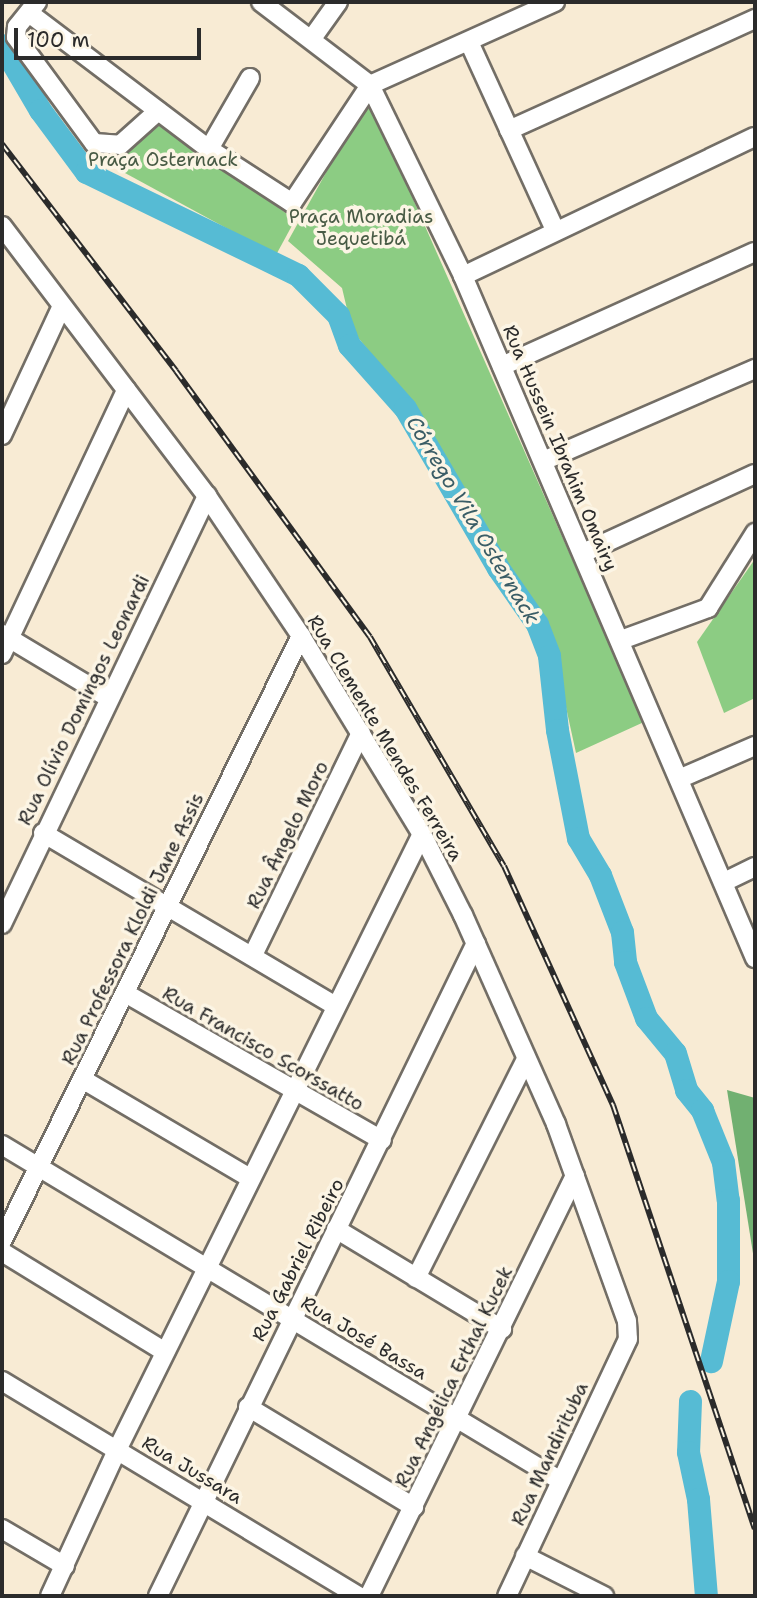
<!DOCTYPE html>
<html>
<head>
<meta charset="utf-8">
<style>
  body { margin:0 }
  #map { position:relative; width:757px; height:1598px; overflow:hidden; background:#f8ebd4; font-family:"Shantell Sans",sans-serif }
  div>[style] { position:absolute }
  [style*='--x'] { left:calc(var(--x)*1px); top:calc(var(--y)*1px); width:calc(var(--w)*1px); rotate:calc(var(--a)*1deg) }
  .green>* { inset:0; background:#8ccc83 }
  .forest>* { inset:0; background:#71b071 }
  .river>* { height:23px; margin:-11.5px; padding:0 11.5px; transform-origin:11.5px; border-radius:11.5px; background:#56bbd4 }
  .roads { filter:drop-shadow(2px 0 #736e66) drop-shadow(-2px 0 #736e66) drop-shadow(0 2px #736e66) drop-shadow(0 -2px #736e66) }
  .minor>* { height:18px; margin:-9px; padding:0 9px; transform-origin:9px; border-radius:9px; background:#fff }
  .rail>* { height:6px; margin-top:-3px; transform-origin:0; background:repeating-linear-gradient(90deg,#fcf5e5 0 10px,#2b2b2b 0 20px); box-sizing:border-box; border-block:2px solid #2b2b2b }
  span { translate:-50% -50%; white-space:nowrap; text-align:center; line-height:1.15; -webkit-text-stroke:7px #fcf5e5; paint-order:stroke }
  .park-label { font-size:19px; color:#485b45 }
  .street-label { font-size:19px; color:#2b2b2b }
  .water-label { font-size:21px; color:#3a5d66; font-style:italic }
  .frame { position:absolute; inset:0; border:4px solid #2b2b2b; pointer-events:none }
  .scale { position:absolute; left:14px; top:28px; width:187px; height:32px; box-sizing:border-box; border:4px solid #2b2b2b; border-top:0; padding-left:9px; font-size:21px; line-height:24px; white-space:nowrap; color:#2b2b2b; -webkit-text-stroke:5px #fcf5e5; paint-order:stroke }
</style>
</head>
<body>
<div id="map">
  <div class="green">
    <div style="clip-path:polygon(368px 97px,644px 722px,576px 753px,550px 634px,501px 558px,414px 407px,352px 330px,342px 288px,288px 241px)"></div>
    <div style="clip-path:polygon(161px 119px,295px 220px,276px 255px,114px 167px)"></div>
    <div style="clip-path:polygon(755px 559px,755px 698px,724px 713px,697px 642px)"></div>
  </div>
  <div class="forest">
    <div style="clip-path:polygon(727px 1090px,755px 1098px,755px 1266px)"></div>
  </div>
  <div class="river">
    <div style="--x:2;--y:45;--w:75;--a:59.7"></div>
    <div style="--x:40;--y:110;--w:77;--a:53.4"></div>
    <div style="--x:86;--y:172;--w:236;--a:25.9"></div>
    <div style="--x:298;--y:275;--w:57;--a:45"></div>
    <div style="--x:338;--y:315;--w:32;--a:70"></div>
    <div style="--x:349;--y:345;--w:84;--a:48.4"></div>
    <div style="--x:405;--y:408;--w:185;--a:59.8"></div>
    <div style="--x:498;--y:568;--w:68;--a:55.1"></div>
    <div style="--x:537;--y:624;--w:34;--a:69"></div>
    <div style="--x:549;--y:656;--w:74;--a:83.8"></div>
    <div style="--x:557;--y:730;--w:110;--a:79"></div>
    <div style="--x:578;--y:838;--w:43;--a:59.3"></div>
    <div style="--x:600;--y:875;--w:61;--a:68.9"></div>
    <div style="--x:622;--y:932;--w:30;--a:84"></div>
    <div style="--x:625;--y:962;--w:60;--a:69.4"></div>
    <div style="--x:646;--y:1018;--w:45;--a:50.4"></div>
    <div style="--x:675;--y:1053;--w:39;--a:73"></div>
    <div style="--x:686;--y:1090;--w:26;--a:51"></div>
    <div style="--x:702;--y:1110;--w:56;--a:68"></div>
    <div style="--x:723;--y:1162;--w:38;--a:83"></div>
    <div style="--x:728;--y:1200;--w:81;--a:90"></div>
    <div style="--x:728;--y:1281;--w:82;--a:102"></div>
    <div style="--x:690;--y:1401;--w:51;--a:92.2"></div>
    <div style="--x:688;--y:1452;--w:48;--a:78"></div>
    <div style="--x:698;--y:1499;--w:97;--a:85.3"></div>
  </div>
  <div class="roads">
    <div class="minor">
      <div style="--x:37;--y:2;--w:32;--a:129"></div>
      <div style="--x:17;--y:27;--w:10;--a:96"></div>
      <div style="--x:16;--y:37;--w:132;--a:53.7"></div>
      <div style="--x:94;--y:143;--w:26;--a:4"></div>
      <div style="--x:120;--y:145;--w:51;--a:-41.8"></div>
      <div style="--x:261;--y:2;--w:137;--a:37.3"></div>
      <div style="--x:370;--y:85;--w:212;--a:64"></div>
      <div style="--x:463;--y:276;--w:742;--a:66.82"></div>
      <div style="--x:29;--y:13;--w:226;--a:37.1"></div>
      <div style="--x:209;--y:149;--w:99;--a:33"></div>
      <div style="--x:292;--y:203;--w:141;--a:-56.5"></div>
      <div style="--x:370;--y:85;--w:203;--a:-24.2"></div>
      <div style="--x:313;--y:37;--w:43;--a:-54.5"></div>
      <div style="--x:469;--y:42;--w:207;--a:65.4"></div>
      <div style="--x:509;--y:130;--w:270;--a:-24.3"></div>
      <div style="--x:209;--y:149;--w:82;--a:-60"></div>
      <div style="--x:2;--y:226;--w:339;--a:52.8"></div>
      <div style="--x:207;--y:496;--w:169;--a:56.1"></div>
      <div style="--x:301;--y:636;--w:232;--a:58.6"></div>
      <div style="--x:422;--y:834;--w:91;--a:63.2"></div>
      <div style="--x:463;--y:915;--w:229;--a:66"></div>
      <div style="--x:556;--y:1124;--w:209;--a:70.2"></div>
      <div style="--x:627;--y:1321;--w:18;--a:87"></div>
      <div style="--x:628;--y:1339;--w:284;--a:115.2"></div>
      <div style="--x:463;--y:276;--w:323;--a:-25.5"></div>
      <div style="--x:502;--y:366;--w:277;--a:-24.3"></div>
      <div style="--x:2;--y:435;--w:142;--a:-65.1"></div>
      <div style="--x:543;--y:461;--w:231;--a:-23.5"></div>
      <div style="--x:583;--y:553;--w:189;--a:-24.7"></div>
      <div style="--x:2;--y:634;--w:125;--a:30.9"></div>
      <div style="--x:621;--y:640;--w:93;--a:-20.2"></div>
      <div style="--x:708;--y:608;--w:89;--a:-57.9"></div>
      <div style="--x:2;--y:654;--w:292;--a:-64.8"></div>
      <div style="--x:681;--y:778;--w:81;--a:-23.4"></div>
      <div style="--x:43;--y:833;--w:340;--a:30.6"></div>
      <div style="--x:724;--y:882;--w:34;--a:-26"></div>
      <div style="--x:2;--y:924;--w:475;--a:-64.4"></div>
      <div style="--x:253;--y:955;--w:247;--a:-64.1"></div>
      <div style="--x:125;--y:993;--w:296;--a:29.8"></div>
      <div style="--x:82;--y:1079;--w:195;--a:30.5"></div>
      <div style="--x:2;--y:1145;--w:652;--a:31.01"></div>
      <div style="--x:336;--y:1229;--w:194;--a:31.1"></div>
      <div style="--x:2;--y:1241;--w:675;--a:-63.7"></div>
      <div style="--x:2;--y:1252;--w:191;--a:31.5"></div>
      <div style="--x:416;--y:1278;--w:245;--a:-63.3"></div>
      <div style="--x:2;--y:1381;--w:417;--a:31.1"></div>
      <div style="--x:248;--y:1407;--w:194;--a:31.1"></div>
      <div style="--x:2;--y:1529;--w:73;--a:30.4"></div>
      <div style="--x:525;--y:1556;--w:89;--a:26.9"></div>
      <div style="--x:50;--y:1596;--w:161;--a:-65.3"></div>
      <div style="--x:117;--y:1450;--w:687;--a:-63.66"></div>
      <div style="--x:158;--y:1596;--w:726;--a:-64.03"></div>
      <div style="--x:369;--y:1596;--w:468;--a:-63.9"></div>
    </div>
  </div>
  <div class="rail">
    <div style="--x:2;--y:144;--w:286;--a:52.5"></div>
    <div style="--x:176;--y:371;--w:329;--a:53.9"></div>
    <div style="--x:370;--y:637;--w:265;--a:59.7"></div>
    <div style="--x:504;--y:866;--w:263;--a:65.5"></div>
    <div style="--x:613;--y:1105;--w:447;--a:71.5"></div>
  </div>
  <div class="park-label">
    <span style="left:163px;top:160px">Praça Osternack</span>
    <span style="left:361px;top:228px">Praça Moradias<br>Jequetibá</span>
  </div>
  <div class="street-label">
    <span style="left:560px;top:448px;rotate:67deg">Rua Hussein Ibrahim Omairy</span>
    <span style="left:84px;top:700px;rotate:-64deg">Rua Olívio Domingos Leonardi</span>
    <span style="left:385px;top:738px;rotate:59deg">Rua Clemente Mendes Ferreira</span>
    <span style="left:288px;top:835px;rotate:-64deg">Rua Ângelo Moro</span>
    <span style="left:133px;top:929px;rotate:-64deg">Rua Professora Kloldi Jane Assis</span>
    <span style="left:263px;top:1049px;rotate:30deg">Rua Francisco Scorssatto</span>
    <span style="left:298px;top:1260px;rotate:-63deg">Rua Gabriel Ribeiro</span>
    <span style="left:364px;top:1338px;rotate:31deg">Rua José Bassa</span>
    <span style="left:454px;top:1377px;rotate:-64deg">Rua Angélica Erthal Kucek</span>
    <span style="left:550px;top:1454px;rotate:-65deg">Rua Mandirituba</span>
    <span style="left:192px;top:1470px;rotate:31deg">Rua Jussara</span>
  </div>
  <div class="water-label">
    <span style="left:473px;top:520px;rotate:59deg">Córrego Vila Osternack</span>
  </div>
  <div class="frame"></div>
  <div class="scale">100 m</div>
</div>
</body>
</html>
